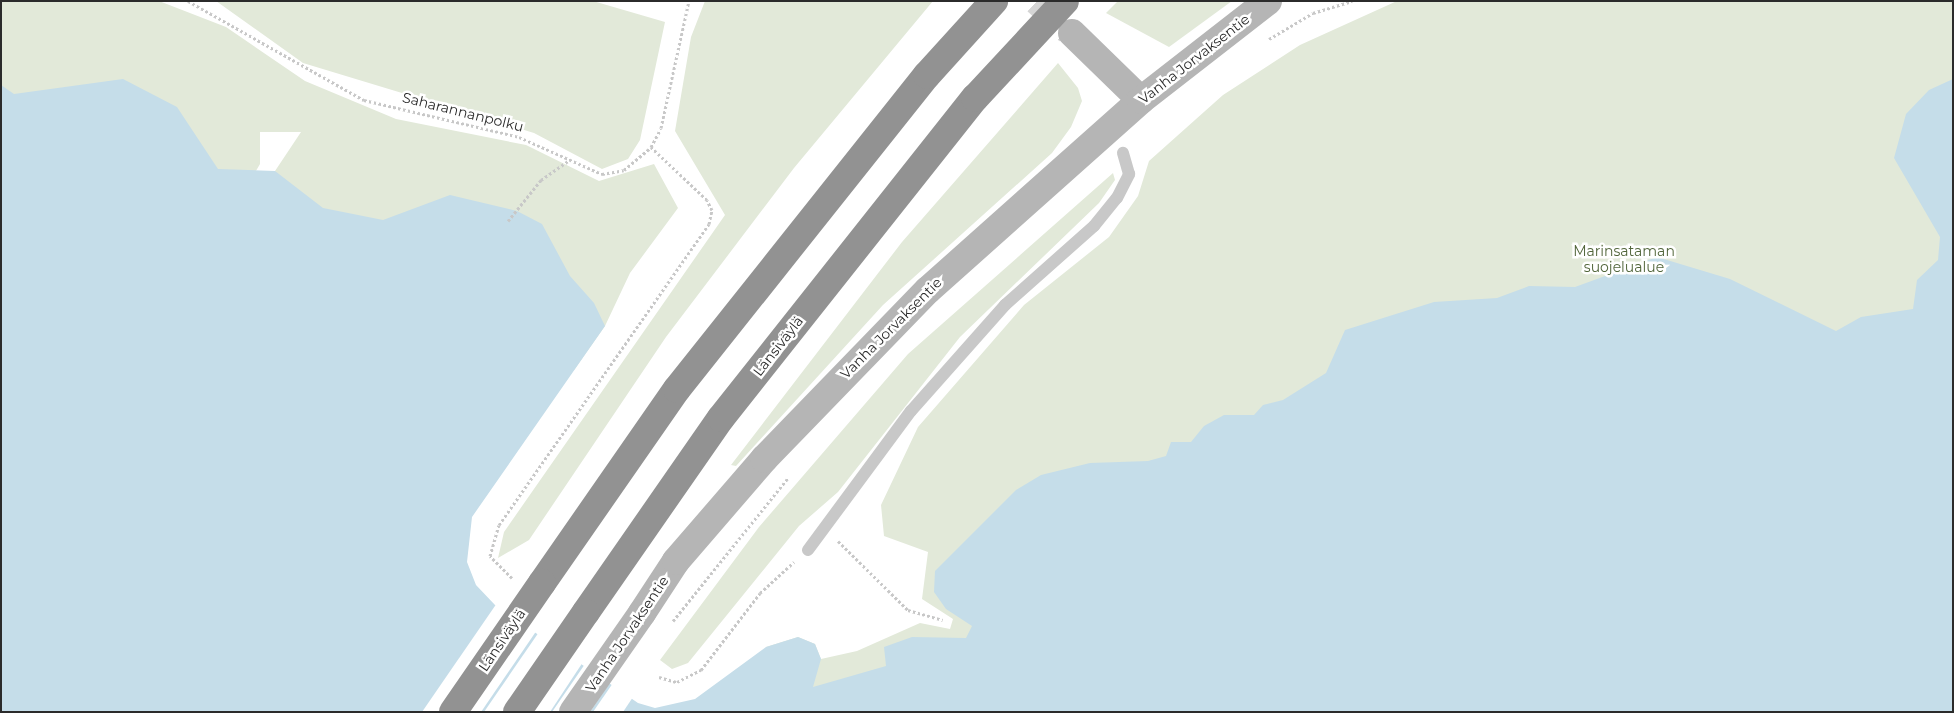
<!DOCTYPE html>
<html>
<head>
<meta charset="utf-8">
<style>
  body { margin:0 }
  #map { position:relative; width:1954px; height:713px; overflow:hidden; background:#fff; font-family:Montserrat,sans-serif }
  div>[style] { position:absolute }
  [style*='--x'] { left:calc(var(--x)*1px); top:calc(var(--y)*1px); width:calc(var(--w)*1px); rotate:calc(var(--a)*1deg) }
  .green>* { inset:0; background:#e2e9d9 }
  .water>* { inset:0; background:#c5dde9 }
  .pier>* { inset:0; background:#fff }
  .secondary-tunnel>* { height:28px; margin-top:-14px; transform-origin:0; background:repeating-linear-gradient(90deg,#d5d5d5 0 28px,transparent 0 42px) }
  .path>* { height:3px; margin-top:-1.5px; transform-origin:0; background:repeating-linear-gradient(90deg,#c8c8c8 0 2.5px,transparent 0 5px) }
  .lane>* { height:12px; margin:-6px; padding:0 6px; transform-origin:6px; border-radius:6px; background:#c8c8c8 }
  .secondary>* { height:28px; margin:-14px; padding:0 14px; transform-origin:14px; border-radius:14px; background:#b5b5b5 }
  .highway>* { height:28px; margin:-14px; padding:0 14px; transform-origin:14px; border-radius:14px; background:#929292 }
  .secondary-bridge>* { height:28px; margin:-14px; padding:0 14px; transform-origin:14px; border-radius:14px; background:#b5b5b5 }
  .highway-bridge>* { height:28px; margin:-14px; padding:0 14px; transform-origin:14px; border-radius:14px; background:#929292 }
  span { translate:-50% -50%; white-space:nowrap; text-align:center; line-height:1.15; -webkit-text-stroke:5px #fff; paint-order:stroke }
  .street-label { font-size:14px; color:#2b2b2b }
  .park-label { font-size:14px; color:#51653a }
  .frame { position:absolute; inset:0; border:2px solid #2b2b2b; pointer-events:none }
</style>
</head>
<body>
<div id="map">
  <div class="green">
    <div style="clip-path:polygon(1px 1px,159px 1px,226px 27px,305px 81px,396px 119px,526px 145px,599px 181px,654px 164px,678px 208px,630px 273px,605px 326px,574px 370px,419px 243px,270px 191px,275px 171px,301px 132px,260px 132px,260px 164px,236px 205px,1px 270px)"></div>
    <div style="clip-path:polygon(216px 1px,593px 1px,665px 22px,640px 140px,628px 159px,602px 169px,534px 133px,303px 63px)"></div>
    <div style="clip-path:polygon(705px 1px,933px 1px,794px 168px,666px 337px,529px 540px,498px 558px,504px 532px,725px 215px,675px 131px,691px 37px)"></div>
    <div style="clip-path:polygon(1118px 1px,1232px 1px,1169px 47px,1106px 13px)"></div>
    <div style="clip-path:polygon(1397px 1px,1953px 1px,1953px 474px,795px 712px,766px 647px,798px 637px,815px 644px,821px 659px,857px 651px,920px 623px,950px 629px,953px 619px,922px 599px,928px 552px,884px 536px,881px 505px,918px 427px,1024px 305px,1109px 237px,1138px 196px,1149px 161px,1223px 95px,1300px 45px)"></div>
    <div style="clip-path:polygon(1058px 63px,1078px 88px,1082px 101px,1071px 127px,1052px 153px,883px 305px,736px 466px,731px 465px,902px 242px)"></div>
    <div style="clip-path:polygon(1113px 173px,1115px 180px,1099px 203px,960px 337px,838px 492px,799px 526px,688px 663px,672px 669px,660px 660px,759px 527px,908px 354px)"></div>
  </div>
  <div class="water">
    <div style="clip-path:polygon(123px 79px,177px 107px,218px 169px,275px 171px,323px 208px,383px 220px,450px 195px,517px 211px,542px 224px,570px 276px,594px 303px,605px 326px,472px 517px,467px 562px,476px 585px,495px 605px,638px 703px,655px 708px,695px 699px,766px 647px,798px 637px,815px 644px,821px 659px,813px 687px,886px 666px,884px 647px,912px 637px,966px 638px,972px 626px,946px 609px,934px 592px,935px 571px,1016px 490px,1041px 475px,1090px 463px,1148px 461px,1166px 456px,1171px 442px,1191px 442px,1204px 426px,1224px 415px,1254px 415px,1263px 405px,1283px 400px,1326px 373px,1345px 330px,1434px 302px,1497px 298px,1529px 286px,1575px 287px,1657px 257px,1730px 279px,1836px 331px,1861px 317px,1913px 309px,1917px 280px,1938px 260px,1940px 237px,1894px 158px,1906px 114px,1929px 90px,1953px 79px,1953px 712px,1px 712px,1px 85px,14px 94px)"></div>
  </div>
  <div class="pier">
    <div style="clip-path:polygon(497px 603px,537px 630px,481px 712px,422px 712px)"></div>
    <div style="clip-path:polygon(539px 632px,583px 662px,550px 712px,484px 712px)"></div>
    <div style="clip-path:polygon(585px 664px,611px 681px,590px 712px,552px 712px)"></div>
    <div style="clip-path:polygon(613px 683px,633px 697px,623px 712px,593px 712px)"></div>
  </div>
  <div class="secondary-tunnel">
    <div style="--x:1037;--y:1;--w:44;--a:43.2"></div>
  </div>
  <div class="path">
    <div style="--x:188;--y:1;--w:202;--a:29.4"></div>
    <div style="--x:364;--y:100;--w:159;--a:13.4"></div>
    <div style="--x:519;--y:137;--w:91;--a:24"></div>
    <div style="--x:602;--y:174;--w:22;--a:-10"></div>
    <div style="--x:624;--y:170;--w:35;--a:-40"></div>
    <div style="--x:651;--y:147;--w:21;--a:-62"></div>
    <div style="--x:661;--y:128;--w:130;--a:-77.6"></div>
    <div style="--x:1269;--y:39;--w:51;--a:-30.6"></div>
    <div style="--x:1313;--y:13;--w:41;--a:-17.1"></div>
    <div style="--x:508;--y:221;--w:53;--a:-51.2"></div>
    <div style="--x:541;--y:180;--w:33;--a:-35"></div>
    <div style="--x:838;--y:541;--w:98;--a:44.6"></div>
    <div style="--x:908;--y:610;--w:36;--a:16"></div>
    <div style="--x:512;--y:578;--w:31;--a:-135"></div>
    <div style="--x:490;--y:556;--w:32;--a:-74"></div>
    <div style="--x:499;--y:525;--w:367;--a:-55.1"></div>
    <div style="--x:709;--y:224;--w:14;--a:-78"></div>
    <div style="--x:712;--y:210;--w:11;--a:-117"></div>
    <div style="--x:707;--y:200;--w:77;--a:-136.6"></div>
    <div style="--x:673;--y:621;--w:184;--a:-51.2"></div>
    <div style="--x:659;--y:677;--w:19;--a:16"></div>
    <div style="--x:677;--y:682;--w:27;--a:-27"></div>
    <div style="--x:701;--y:670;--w:97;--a:-52.5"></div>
    <div style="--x:760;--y:593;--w:46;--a:-42.4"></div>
  </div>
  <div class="lane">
    <div style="--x:808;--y:550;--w:173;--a:-53.5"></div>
    <div style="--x:911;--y:411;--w:142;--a:-48.4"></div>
    <div style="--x:1005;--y:305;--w:119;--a:-41.6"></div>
    <div style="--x:1094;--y:226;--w:36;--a:-51"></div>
    <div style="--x:1117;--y:198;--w:27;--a:-63"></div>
    <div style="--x:1129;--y:174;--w:22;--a:-106"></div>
  </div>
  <div class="secondary">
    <div style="--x:1072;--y:33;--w:96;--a:44.2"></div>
    <div style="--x:642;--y:613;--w:62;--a:-56.8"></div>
    <div style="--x:676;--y:561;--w:135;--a:-49.2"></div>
    <div style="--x:764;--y:459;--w:235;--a:-45.9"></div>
    <div style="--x:928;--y:290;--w:285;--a:-41.7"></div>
    <div style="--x:1141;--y:100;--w:161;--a:-37.9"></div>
  </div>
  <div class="highway">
    <div style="--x:542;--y:583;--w:236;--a:-55.2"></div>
    <div style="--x:677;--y:389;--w:401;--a:-51.5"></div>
    <div style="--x:927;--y:75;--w:100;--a:-47.8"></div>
    <div style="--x:586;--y:612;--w:236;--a:-55.2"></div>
    <div style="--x:721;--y:418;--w:409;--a:-51.6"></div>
    <div style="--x:975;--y:98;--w:132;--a:-47.1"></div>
  </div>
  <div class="secondary-bridge">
    <div style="--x:573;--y:712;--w:121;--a:-55.1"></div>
  </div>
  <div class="highway-bridge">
    <div style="--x:453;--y:712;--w:157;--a:-55.4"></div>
    <div style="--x:517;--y:712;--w:121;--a:-55.4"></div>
  </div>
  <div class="street-label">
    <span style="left:1194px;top:59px;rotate:-38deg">Vanha Jorvaksentie</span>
    <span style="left:463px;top:112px;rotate:14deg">Saharannanpolku</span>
    <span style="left:891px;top:328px;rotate:-45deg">Vanha Jorvaksentie</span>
    <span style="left:778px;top:346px;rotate:-52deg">Länsiväylä</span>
    <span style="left:627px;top:634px;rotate:-56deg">Vanha Jorvaksentie</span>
    <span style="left:502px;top:640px;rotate:-56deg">Länsiväylä</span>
  </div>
  <div class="park-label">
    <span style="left:1624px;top:259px">Marinsataman<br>suojelualue</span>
  </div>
  <div class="frame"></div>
</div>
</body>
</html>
